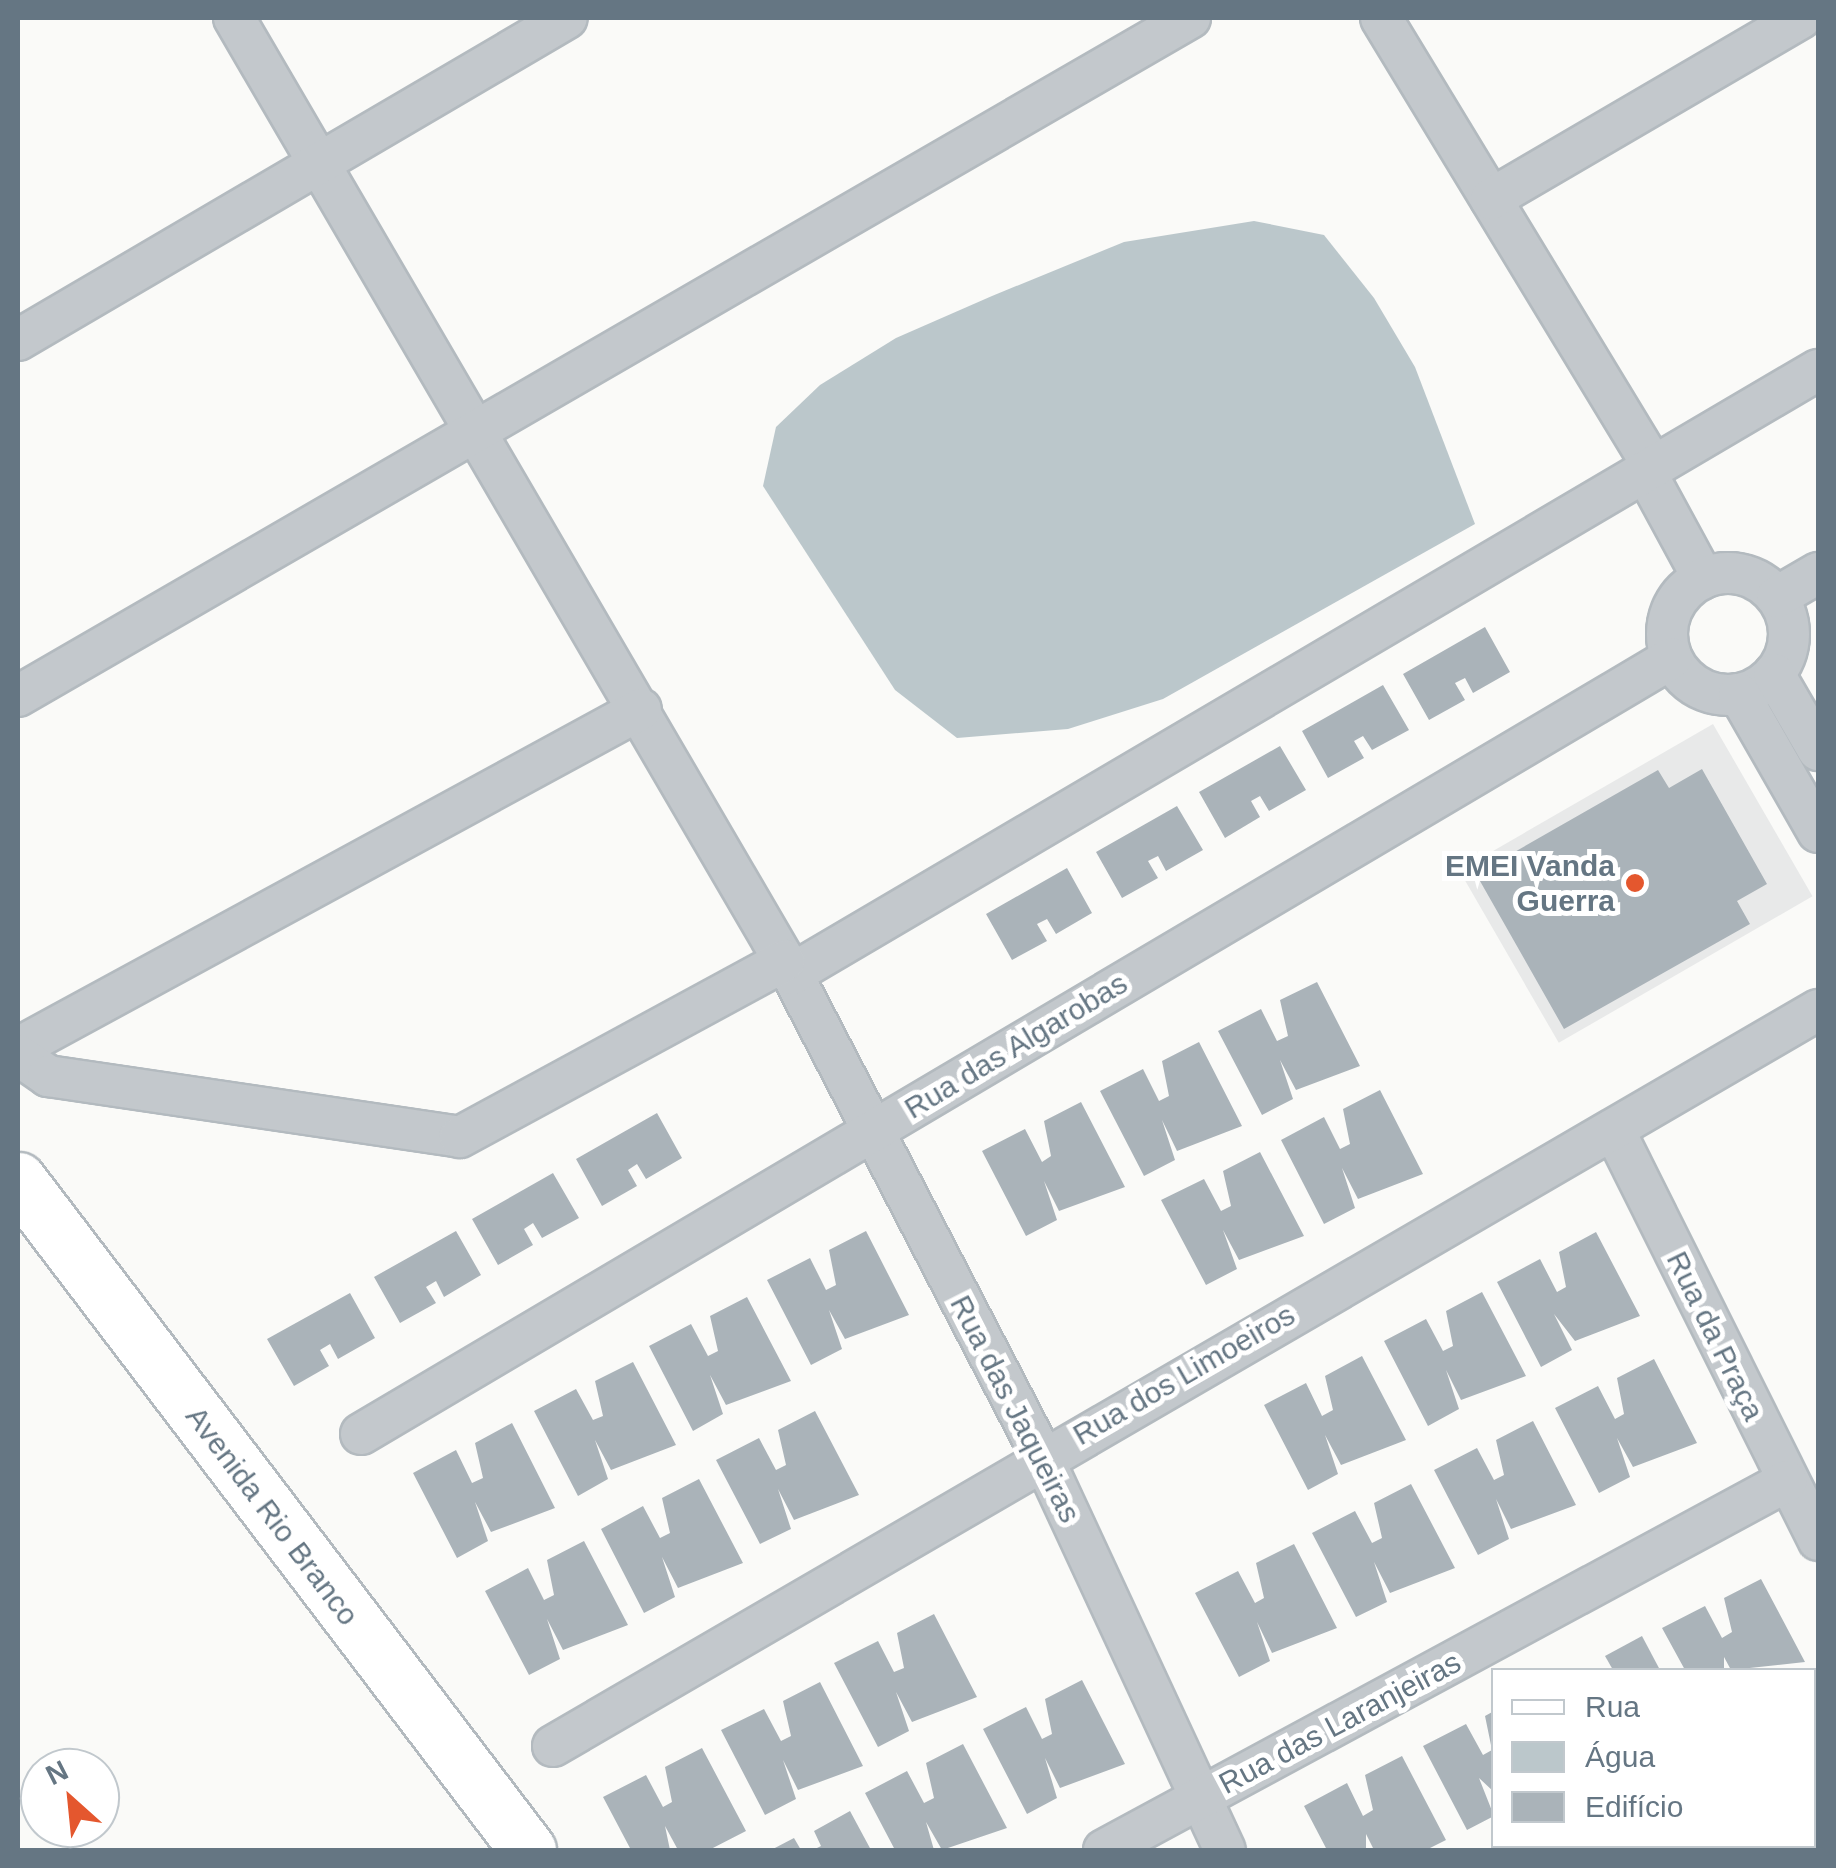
<!DOCTYPE html>
<html>
<head>
<meta charset="utf-8">
<style>
  body { margin:0 }
  #map { position:relative; width:1836px; height:1868px; overflow:hidden; background:#fafaf8; font-family:Helvetica,sans-serif }
  div>[style] { position:absolute }
  [style*='--x'] { left:calc(var(--x)*1px); top:calc(var(--y)*1px); width:calc(var(--w)*1px); rotate:calc(var(--a)*1deg) }
  .built>* { inset:0; background:#e8e9e9; transform-origin:0 0 }
  .water>* { inset:0; background:#bbc7cb }
  .building>* { inset:0; background:#aab3b9; transform-origin:0 0 }
  .roads { filter:drop-shadow(2px 0 #b3babf) drop-shadow(-2px 0 #b3babf) drop-shadow(0 2px #b3babf) drop-shadow(0 -2px #b3babf) }
  .street>* { height:40px; margin:-20px; padding:0 20px; transform-origin:20px; border-radius:20px; background:#c3c8cc }
  .street>.ring { margin:-20px; padding:0; box-sizing:content-box; background:none; border:40px solid #c3c8cc; border-radius:50% }
  .secondary>* { height:55px; margin:-27.5px; padding:0 27.5px; transform-origin:27.5px; border-radius:27.5px; background:#fff }
  .dots>* { width:28px; height:28px; translate:-50% -50%; box-sizing:border-box; border:5px solid #fff; border-radius:50% }
  span { translate:-50% -50%; white-space:nowrap; text-align:center; line-height:1.15; -webkit-text-stroke:10px #fff; paint-order:stroke }
  .poi-label { font-size:30px; color:#657683; font-weight:700 }
  .right { translate:-100% -50%; text-align:right }
  .street-label { font-size:30px; color:#657683 }
  .frame { position:absolute; inset:0; border:20px solid #657683; pointer-events:none }
  .legend { position:absolute; left:1491px; top:1668px; width:325px; height:180px; box-sizing:border-box; background:#fff; border:2px solid #c1c8cd; margin:0; padding:12px 18px; list-style:none; font-size:30px; color:#657683 }
  .legend li { display:flex; align-items:center; gap:20px; height:50px }
  .legend b { width:50px; border:2px solid #c1c8cd }
  .north { position:absolute; left:20px; top:1748px; width:100px; height:100px; box-sizing:border-box; background:#fff; border:2px solid #c1c8cd; border-radius:50%; rotate:333deg; font-size:28px; font-weight:700; line-height:40px; text-align:center; color:#657683 }
  .north::after { content:''; display:block; margin:auto; width:35px; height:45px; background:#e4572e; clip-path:polygon(50% 0,100% 100%,50% 72%,0 100%) }
</style>
</head>
<body>
<div id="map">
  <div class="built">
    <div style="left:1713px;top:724px;width:199px;height:293px;rotate:60deg"></div>
  </div>
  <div class="water">
    <div style="clip-path:polygon(1254px 221px,1324px 235px,1374px 298px,1415px 367px,1475px 524px,1163px 699px,1068px 729px,957px 738px,895px 690px,763px 486px,776px 427px,820px 385px,896px 338px,992px 296px,1124px 242px)"></div>
  </div>
  <div class="building">
    <div style="clip-path:polygon(1485px 627px,1510px 672px,1473px 693px,1465px 678px,1455px 683px,1465px 700px,1429px 720px,1403px 674px)"></div>
    <div style="clip-path:polygon(1383px 685px,1409px 730px,1372px 750px,1363px 736px,1354px 741px,1364px 758px,1328px 778px,1302px 731px)"></div>
    <div style="clip-path:polygon(1280px 746px,1306px 790px,1269px 811px,1260px 796px,1251px 801px,1260px 817px,1225px 838px,1199px 792px)"></div>
    <div style="clip-path:polygon(1702px 769px,1767px 884px,1737px 901px,1750px 924px,1564px 1029px,1476px 874px,1658px 770px,1669px 788px)"></div>
    <div style="clip-path:polygon(1177px 806px,1203px 850px,1166px 871px,1158px 856px,1148px 861px,1158px 878px,1122px 898px,1096px 852px)"></div>
    <div style="clip-path:polygon(1067px 868px,1092px 913px,1056px 934px,1047px 919px,1037px 924px,1047px 941px,1012px 960px,986px 914px)"></div>
    <div style="clip-path:polygon(1317px 982px,1360px 1066px,1296px 1090px,1280px 1060px,1293px 1099px,1262px 1115px,1218px 1031px,1261px 1009px,1277px 1041px,1288px 1036px,1280px 1000px)"></div>
    <div style="clip-path:polygon(1199px 1042px,1242px 1126px,1177px 1151px,1162px 1120px,1175px 1160px,1144px 1176px,1100px 1091px,1143px 1069px,1159px 1101px,1169px 1096px,1162px 1061px)"></div>
    <div style="clip-path:polygon(1380px 1090px,1423px 1174px,1358px 1199px,1342px 1168px,1355px 1208px,1324px 1224px,1281px 1140px,1324px 1117px,1340px 1149px,1350px 1144px,1343px 1109px)"></div>
    <div style="clip-path:polygon(1081px 1102px,1125px 1187px,1059px 1211px,1044px 1181px,1057px 1220px,1026px 1236px,982px 1151px,1025px 1129px,1042px 1162px,1051px 1156px,1044px 1121px)"></div>
    <div style="clip-path:polygon(657px 1113px,682px 1158px,646px 1179px,637px 1164px,628px 1170px,637px 1186px,602px 1206px,576px 1159px)"></div>
    <div style="clip-path:polygon(1260px 1152px,1304px 1236px,1239px 1260px,1223px 1230px,1237px 1269px,1206px 1285px,1161px 1200px,1204px 1179px,1221px 1211px,1231px 1206px,1223px 1171px)"></div>
    <div style="clip-path:polygon(553px 1173px,579px 1218px,542px 1238px,533px 1223px,524px 1229px,533px 1245px,498px 1265px,472px 1219px)"></div>
    <div style="clip-path:polygon(456px 1231px,481px 1275px,444px 1297px,436px 1281px,426px 1287px,436px 1303px,400px 1323px,374px 1277px)"></div>
    <div style="clip-path:polygon(866px 1231px,909px 1315px,845px 1339px,829px 1310px,842px 1349px,811px 1365px,767px 1280px,810px 1258px,826px 1290px,836px 1285px,829px 1250px)"></div>
    <div style="clip-path:polygon(1596px 1232px,1640px 1316px,1575px 1341px,1554px 1314px,1572px 1350px,1541px 1367px,1497px 1282px,1540px 1259px,1557px 1292px,1566px 1287px,1559px 1252px)"></div>
    <div style="clip-path:polygon(1482px 1292px,1526px 1376px,1461px 1400px,1446px 1370px,1459px 1409px,1428px 1426px,1384px 1341px,1426px 1319px,1443px 1351px,1453px 1346px,1446px 1311px)"></div>
    <div style="clip-path:polygon(350px 1293px,375px 1338px,338px 1359px,330px 1344px,320px 1350px,329px 1366px,294px 1386px,267px 1339px)"></div>
    <div style="clip-path:polygon(747px 1297px,791px 1381px,726px 1405px,710px 1375px,723px 1414px,693px 1431px,649px 1346px,691px 1324px,708px 1356px,718px 1351px,710px 1316px)"></div>
    <div style="clip-path:polygon(1362px 1356px,1406px 1440px,1341px 1465px,1325px 1435px,1338px 1474px,1308px 1490px,1264px 1405px,1306px 1383px,1322px 1416px,1333px 1410px,1325px 1376px)"></div>
    <div style="clip-path:polygon(1654px 1359px,1697px 1443px,1633px 1467px,1617px 1438px,1630px 1477px,1599px 1493px,1555px 1408px,1598px 1386px,1615px 1419px,1624px 1414px,1617px 1378px)"></div>
    <div style="clip-path:polygon(633px 1362px,676px 1445px,611px 1470px,595px 1440px,608px 1479px,578px 1496px,534px 1411px,576px 1389px,593px 1420px,603px 1416px,595px 1381px)"></div>
    <div style="clip-path:polygon(815px 1411px,859px 1495px,794px 1520px,778px 1489px,791px 1529px,760px 1544px,716px 1460px,759px 1438px,776px 1470px,786px 1465px,778px 1430px)"></div>
    <div style="clip-path:polygon(1533px 1421px,1576px 1505px,1511px 1529px,1496px 1499px,1509px 1539px,1478px 1555px,1434px 1470px,1477px 1448px,1494px 1480px,1504px 1475px,1496px 1440px)"></div>
    <div style="clip-path:polygon(512px 1423px,555px 1508px,491px 1532px,475px 1502px,488px 1541px,457px 1558px,413px 1473px,456px 1450px,472px 1483px,483px 1478px,475px 1443px)"></div>
    <div style="clip-path:polygon(699px 1479px,743px 1563px,678px 1588px,662px 1557px,675px 1597px,644px 1613px,601px 1529px,643px 1506px,660px 1538px,670px 1533px,662px 1498px)"></div>
    <div style="clip-path:polygon(1411px 1484px,1455px 1568px,1390px 1593px,1374px 1562px,1387px 1602px,1356px 1617px,1312px 1533px,1355px 1511px,1372px 1543px,1382px 1538px,1374px 1503px)"></div>
    <div style="clip-path:polygon(584px 1541px,628px 1625px,563px 1650px,547px 1619px,560px 1659px,529px 1675px,485px 1591px,528px 1568px,544px 1600px,554px 1595px,547px 1560px)"></div>
    <div style="clip-path:polygon(1294px 1544px,1337px 1628px,1272px 1653px,1257px 1622px,1270px 1661px,1239px 1677px,1195px 1593px,1238px 1571px,1255px 1603px,1264px 1598px,1256px 1563px)"></div>
    <div style="clip-path:polygon(1761px 1579px,1805px 1662px,1731px 1670px,1724px 1657px,1724px 1670px,1685px 1670px,1662px 1628px,1705px 1606px,1722px 1638px,1732px 1632px,1724px 1598px)"></div>
    <div style="clip-path:polygon(934px 1614px,977px 1697px,912px 1722px,896px 1692px,909px 1731px,878px 1747px,834px 1663px,878px 1641px,894px 1672px,904px 1668px,897px 1633px)"></div>
    <div style="clip-path:polygon(1642px 1636px,1660px 1670px,1613px 1670px,1605px 1656px)"></div>
    <div style="clip-path:polygon(1082px 1680px,1125px 1764px,1060px 1788px,1045px 1758px,1057px 1798px,1027px 1814px,983px 1729px,1026px 1707px,1042px 1739px,1052px 1734px,1045px 1699px)"></div>
    <div style="clip-path:polygon(820px 1682px,863px 1766px,798px 1790px,783px 1760px,796px 1799px,765px 1815px,721px 1730px,764px 1709px,781px 1741px,791px 1736px,783px 1701px)"></div>
    <div style="left:1818px;top:1702px;width:58px;height:5px;rotate:90deg"></div>
    <div style="clip-path:polygon(1494px 1711px,1494px 1792px,1479px 1778px,1494px 1816px,1467px 1830px,1423px 1746px,1466px 1724px,1483px 1755px,1492px 1750px,1485px 1716px)"></div>
    <div style="clip-path:polygon(963px 1744px,1007px 1828px,942px 1850px,926px 1822px,934px 1850px,895px 1850px,865px 1793px,907px 1771px,924px 1803px,934px 1798px,926px 1763px)"></div>
    <div style="clip-path:polygon(702px 1748px,746px 1831px,709px 1850px,678px 1850px,665px 1826px,670px 1850px,631px 1850px,603px 1797px,646px 1775px,663px 1807px,672px 1802px,665px 1767px)"></div>
    <div style="clip-path:polygon(1402px 1756px,1446px 1840px,1426px 1850px,1374px 1850px,1366px 1834px,1366px 1850px,1327px 1850px,1304px 1806px,1347px 1783px,1363px 1816px,1373px 1810px,1365px 1775px)"></div>
    <div style="clip-path:polygon(850px 1811px,871px 1850px,813px 1850px,821px 1846px,814px 1831px)"></div>
    <div style="clip-path:polygon(794px 1838px,801px 1850px,771px 1850px)"></div>
    <div style="clip-path:polygon(1537px 1846px,1596px 1846px,1599px 1850px,1527px 1850px)"></div>
  </div>
  <div class="roads">
    <div class="street">
      <div style="--x:234;--y:18;--w:1107;--a:59.73"></div>
      <div style="--x:792;--y:974;--w:543;--a:62.59"></div>
      <div style="--x:1042;--y:1456;--w:434;--a:65.1"></div>
      <div style="--x:1381;--y:18;--w:524;--a:58.74"></div>
      <div style="--x:1491;--y:199;--w:359;--a:-30.3"></div>
      <div style="--x:18;--y:340;--w:636;--a:-30.39"></div>
      <div style="--x:1645;--y:471;--w:122;--a:61.5"></div>
      <div class="ring" style="left:1667px;top:573px;width:82px;height:82px"></div>
      <div style="--x:1777;--y:597;--w:48;--a:-30.3"></div>
      <div style="--x:1774;--y:674;--w:88;--a:59.9"></div>
      <div style="--x:1739;--y:694;--w:159;--a:60.2"></div>
      <div style="--x:18;--y:696;--w:1354;--a:-30.05"></div>
      <div style="--x:792;--y:974;--w:1191;--a:-30.49"></div>
      <div style="--x:18;--y:1048;--w:709;--a:-28.55"></div>
      <div style="--x:18;--y:1055;--w:37;--a:35"></div>
      <div style="--x:48;--y:1076;--w:416;--a:8.4"></div>
      <div style="--x:460;--y:1137;--w:369;--a:-28.5"></div>
      <div style="--x:1614;--y:1130;--w:458;--a:63.5"></div>
      <div style="--x:361;--y:1434;--w:1523;--a:-30.62"></div>
      <div style="--x:553;--y:1746;--w:1464;--a:-30.19"></div>
      <div style="--x:1814;--y:1809;--w:5;--a:-37"></div>
      <div style="--x:1104;--y:1850;--w:776;--a:-28.38"></div>
      <div style="--x:1731;--y:1850;--w:11;--a:-22"></div>
    </div>
    <div class="secondary">
      <div style="--x:18;--y:1180;--w:842;--a:52.72"></div>
    </div>
  </div>
  <div class="dots">
    <div style="left:1635px;top:883px;background:#e4572e"></div>
  </div>
  <div class="poi-label">
    <span class="right" style="left:1615px;top:883px">EMEI Vanda<br>Guerra</span>
  </div>
  <div class="street-label">
    <span style="left:1016px;top:1046px;rotate:-31deg">Rua das Algarobas</span>
    <span style="left:1715px;top:1336px;rotate:64deg">Rua da Praça</span>
    <span style="left:1184px;top:1375px;rotate:-30deg">Rua dos Limoeiros</span>
    <span style="left:1015px;top:1409px;rotate:63deg">Rua das Jaqueiras</span>
    <span style="left:272px;top:1516px;rotate:53deg">Avenida Rio Branco</span>
    <span style="left:1340px;top:1723px;rotate:-28deg">Rua das Laranjeiras</span>
  </div>
  <div class="frame"></div>
  <ul class="legend">
  <li><b style="height:12px;background:#fff"></b>Rua</li>
  <li><b style="height:28px;background:#bbc7cb"></b>Água</li>
  <li><b style="height:28px;background:#aab3b9"></b>Edifício</li>
  </ul>
  <div class="north">N</div>
</div>
</body>
</html>
